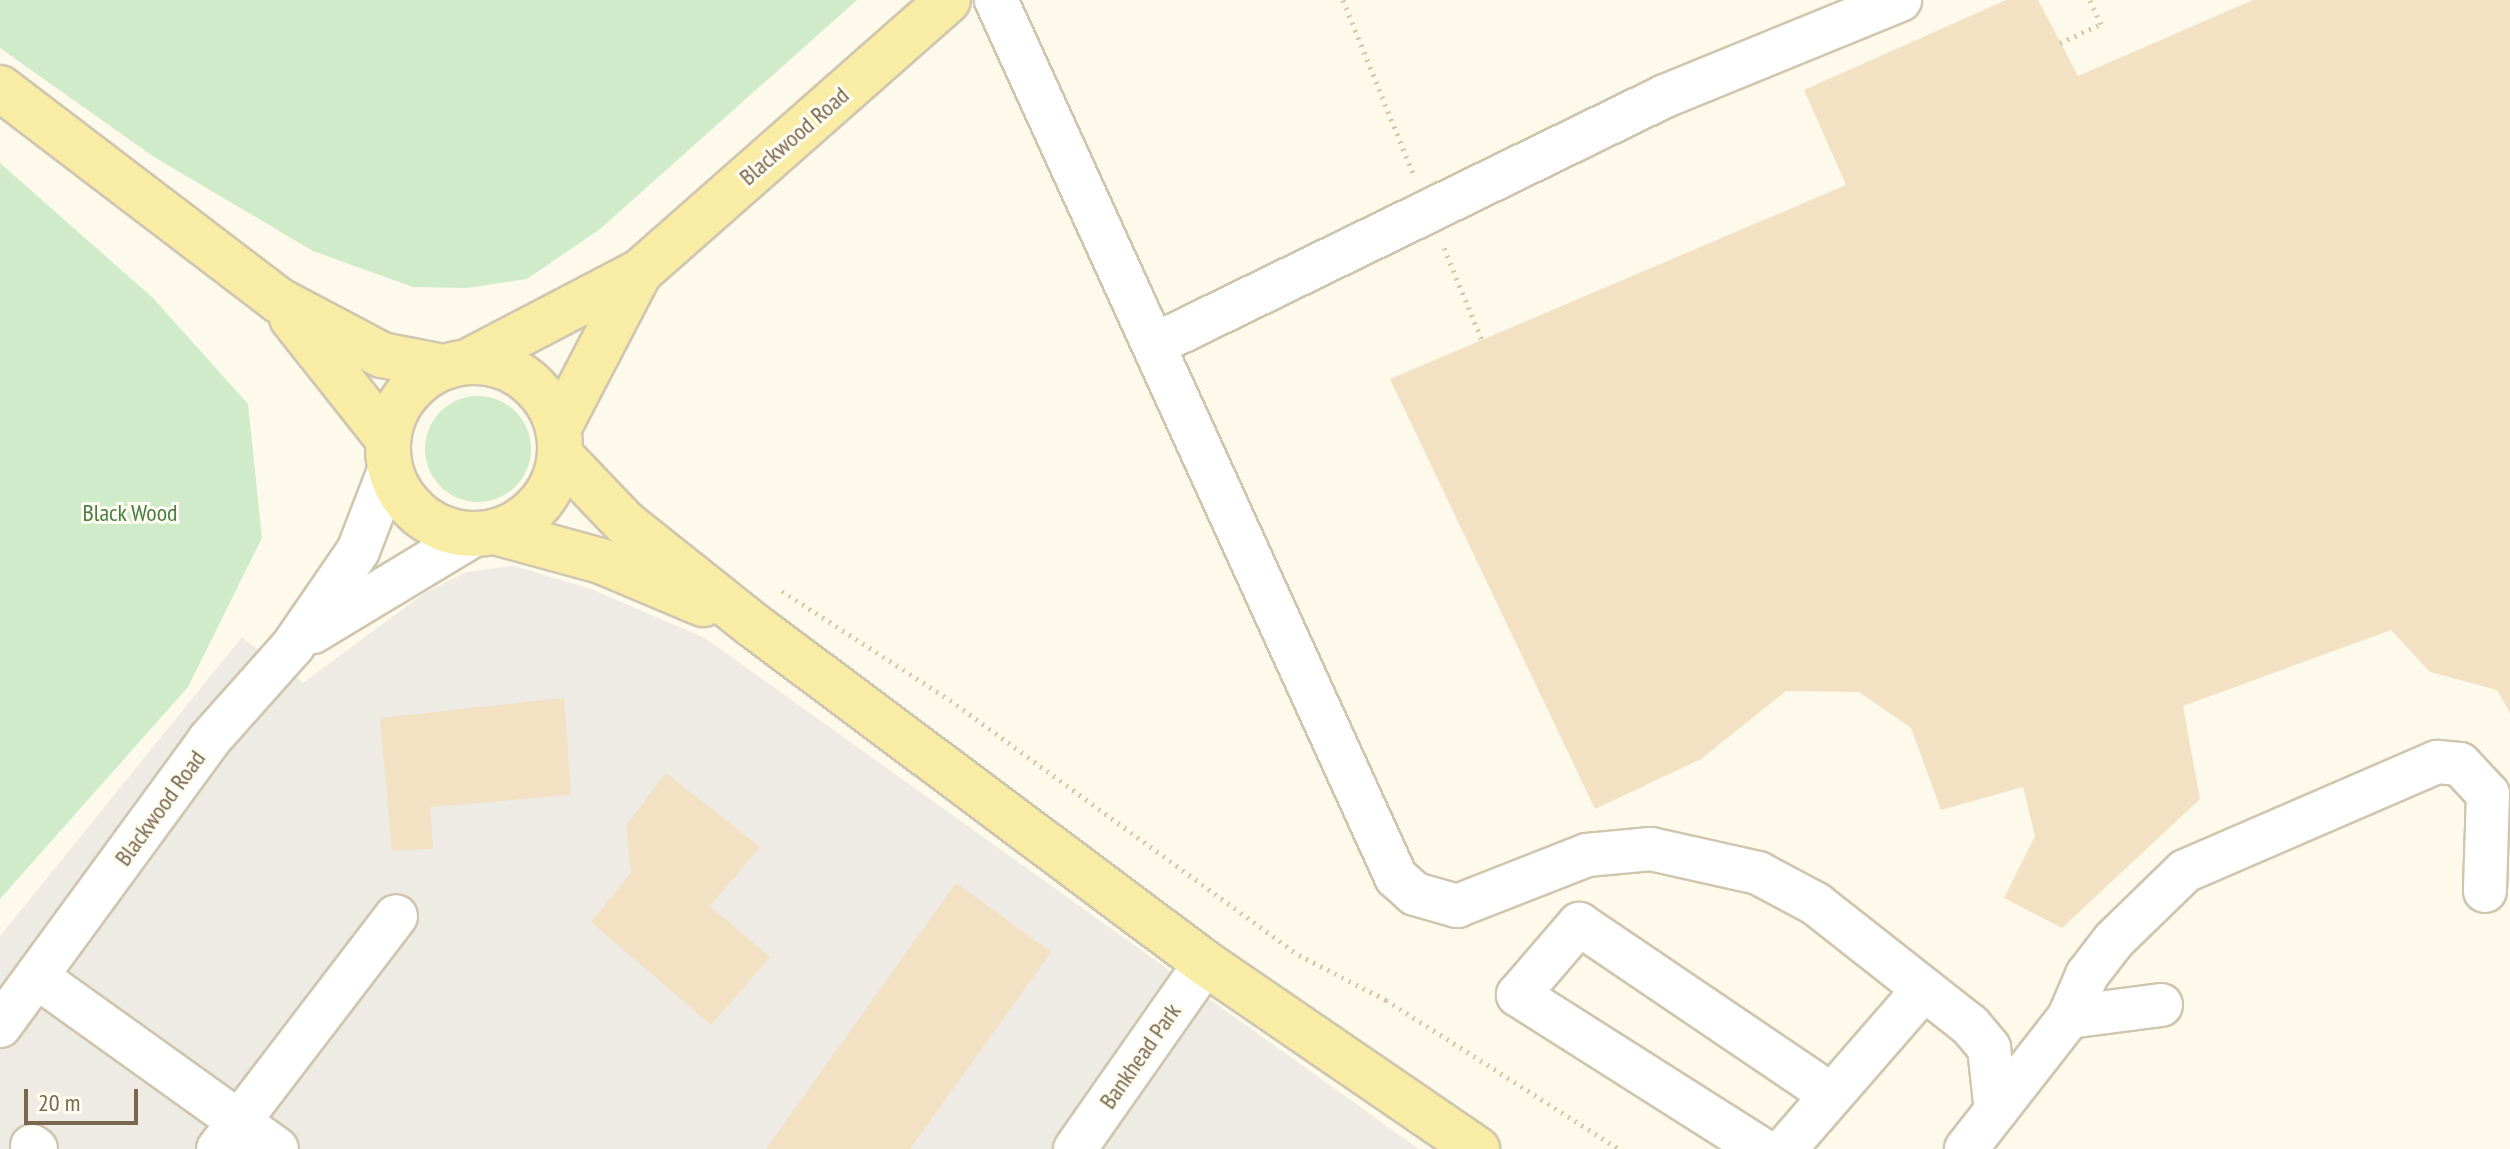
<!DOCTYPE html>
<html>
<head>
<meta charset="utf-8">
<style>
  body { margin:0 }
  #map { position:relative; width:2510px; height:1149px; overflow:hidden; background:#fdfaec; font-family:"PT Sans Narrow",sans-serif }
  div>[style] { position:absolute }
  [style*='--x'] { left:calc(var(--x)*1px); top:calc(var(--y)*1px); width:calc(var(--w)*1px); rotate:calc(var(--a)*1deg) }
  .industrial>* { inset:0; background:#eeebe4 }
  .green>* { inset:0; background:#cfebc9 }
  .round { border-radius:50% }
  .building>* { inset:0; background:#f2e1c3 }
  .path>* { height:5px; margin-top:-2.5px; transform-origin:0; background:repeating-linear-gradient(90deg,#d8c5a6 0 2px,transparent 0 8px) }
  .roads { filter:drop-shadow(2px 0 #d0c6b0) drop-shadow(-2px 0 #d0c6b0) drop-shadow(0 2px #d0c6b0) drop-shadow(0 -2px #d0c6b0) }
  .minor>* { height:42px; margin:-21px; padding:0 21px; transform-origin:21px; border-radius:21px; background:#fff }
  .major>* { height:44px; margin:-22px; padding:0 22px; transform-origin:22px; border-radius:22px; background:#f9eda6 }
  .major>.ring { margin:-22px; padding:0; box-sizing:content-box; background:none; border:44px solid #f9eda6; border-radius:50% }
  span { translate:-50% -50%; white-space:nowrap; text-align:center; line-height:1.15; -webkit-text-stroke:6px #fffdf2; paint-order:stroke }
  .street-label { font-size:24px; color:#79674e }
  .park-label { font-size:24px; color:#497e45 }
  .scale { position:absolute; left:24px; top:1089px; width:114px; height:36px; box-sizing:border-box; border:4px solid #79674e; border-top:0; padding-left:10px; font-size:24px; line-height:28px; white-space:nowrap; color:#79674e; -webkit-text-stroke:6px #fffdf2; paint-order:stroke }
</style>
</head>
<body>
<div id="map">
  <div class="industrial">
    <div style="clip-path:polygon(514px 566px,591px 589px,705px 638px,1419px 1149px,0 1149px,0 936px,242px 637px,303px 683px,423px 594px,466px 572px)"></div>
  </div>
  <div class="green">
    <div style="clip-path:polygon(0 0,857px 0,600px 229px,527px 279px,467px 288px,413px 287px,313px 251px,154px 157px,0 48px)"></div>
    <div style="clip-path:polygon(0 163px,153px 298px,248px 404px,262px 538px,188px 687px,0 899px)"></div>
    <div class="round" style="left:425px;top:396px;width:106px;height:106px"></div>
  </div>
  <div class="building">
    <div style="clip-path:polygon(2006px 0,2038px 0,2078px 76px,2253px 0,2510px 0,2510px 713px,2497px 690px,2430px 672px,2391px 630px,2183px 706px,2200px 799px,2062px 928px,2004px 898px,2035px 836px,2023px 787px,1941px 810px,1911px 728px,1859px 692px,1786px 691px,1701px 759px,1595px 809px,1390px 379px,1846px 185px,1804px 90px)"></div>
    <div style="clip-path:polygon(564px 698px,571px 795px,430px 807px,433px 849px,392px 850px,380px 718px)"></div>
    <div style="clip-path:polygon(666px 773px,760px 847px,710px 906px,770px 957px,711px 1025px,591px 922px,631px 873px,626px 826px)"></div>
    <div style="clip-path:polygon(956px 883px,1051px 952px,910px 1149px,766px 1149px)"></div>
  </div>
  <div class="path">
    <div style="--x:1343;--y:0;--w:190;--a:68"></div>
    <div style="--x:2060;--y:43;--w:45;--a:-24.9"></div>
    <div style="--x:2101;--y:24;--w:26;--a:-115"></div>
    <div style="--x:1444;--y:248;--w:100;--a:67.6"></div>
    <div style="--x:782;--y:591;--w:200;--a:33"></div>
    <div style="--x:950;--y:700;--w:432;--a:36.2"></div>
    <div style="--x:1299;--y:955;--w:98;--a:27.3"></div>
    <div style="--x:1386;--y:1000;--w:277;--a:32.6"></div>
  </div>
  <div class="roads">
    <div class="minor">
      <div style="--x:996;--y:0;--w:964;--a:65.48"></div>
      <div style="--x:1396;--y:877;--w:25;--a:42"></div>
      <div style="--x:1415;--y:894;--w:44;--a:15.9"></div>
      <div style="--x:1457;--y:906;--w:140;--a:-21.4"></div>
      <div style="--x:1587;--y:855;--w:64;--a:-5.4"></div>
      <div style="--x:1651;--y:849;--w:110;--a:12.6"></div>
      <div style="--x:1758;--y:873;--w:66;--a:28.1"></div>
      <div style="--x:1816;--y:904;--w:196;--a:38.2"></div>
      <div style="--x:1970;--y:1025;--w:30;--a:50"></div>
      <div style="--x:1989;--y:1048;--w:63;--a:83.7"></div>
      <div style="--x:1158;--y:343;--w:564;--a:-25.97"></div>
      <div style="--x:1665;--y:96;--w:254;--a:-22.2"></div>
      <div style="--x:313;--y:632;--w:188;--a:-31.1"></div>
      <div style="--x:37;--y:977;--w:295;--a:35.6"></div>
      <div style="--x:2161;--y:1005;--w:93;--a:172.6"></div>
      <div style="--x:2069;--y:1017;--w:46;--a:-66.8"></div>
      <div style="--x:2087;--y:975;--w:44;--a:-52.4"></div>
      <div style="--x:2114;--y:940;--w:99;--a:-44.2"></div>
      <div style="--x:2185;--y:871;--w:275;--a:-23.4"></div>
      <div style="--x:2437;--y:762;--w:23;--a:5"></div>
      <div style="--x:2460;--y:764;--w:41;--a:47"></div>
      <div style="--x:2488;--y:794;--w:97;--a:91.8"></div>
      <div style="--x:0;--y:1026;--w:354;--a:-53.8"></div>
      <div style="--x:209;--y:740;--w:125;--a:-48.3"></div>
      <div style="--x:292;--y:647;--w:116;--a:-55.5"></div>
      <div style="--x:358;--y:551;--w:89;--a:-68.9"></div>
      <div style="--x:32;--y:1146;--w:5;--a:37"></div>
      <div style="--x:218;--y:1149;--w:293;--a:-52.6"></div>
      <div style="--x:1075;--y:1149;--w:227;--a:-55"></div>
      <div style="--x:1761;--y:1149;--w:288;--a:-147.6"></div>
      <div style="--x:1518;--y:995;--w:94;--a:-49.3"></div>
      <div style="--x:1579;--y:924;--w:305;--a:34.1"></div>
      <div style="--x:1785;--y:1149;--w:212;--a:-49"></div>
      <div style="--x:1966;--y:1149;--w:167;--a:-52"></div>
    </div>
    <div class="major">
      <div style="--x:0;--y:88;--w:350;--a:37.3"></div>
      <div style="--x:278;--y:300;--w:118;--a:27.9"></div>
      <div style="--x:382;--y:355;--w:63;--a:11"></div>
      <div style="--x:292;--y:318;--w:154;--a:51.6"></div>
      <div style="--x:469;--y:361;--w:194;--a:-27.6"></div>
      <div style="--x:641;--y:271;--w:409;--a:-41.4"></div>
      <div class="ring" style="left:388px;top:362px;width:128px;height:128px"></div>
      <div style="--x:558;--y:429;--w:171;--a:-62.5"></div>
      <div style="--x:560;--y:455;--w:94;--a:46.3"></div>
      <div style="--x:625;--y:523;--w:164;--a:38.6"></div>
      <div style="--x:753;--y:625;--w:564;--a:36.79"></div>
      <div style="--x:1205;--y:963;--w:330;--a:34.4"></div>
      <div style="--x:495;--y:532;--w:110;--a:15.3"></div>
      <div style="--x:601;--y:561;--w:111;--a:22.9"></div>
    </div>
  </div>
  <div class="street-label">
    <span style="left:794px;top:136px;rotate:-41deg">Blackwood Road</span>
    <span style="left:160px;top:808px;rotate:-54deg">Blackwood Road</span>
    <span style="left:1140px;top:1056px;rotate:-55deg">Bankhead Park</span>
  </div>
  <div class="park-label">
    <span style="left:130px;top:513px">Black Wood</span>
  </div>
  <div class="scale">20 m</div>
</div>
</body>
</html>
